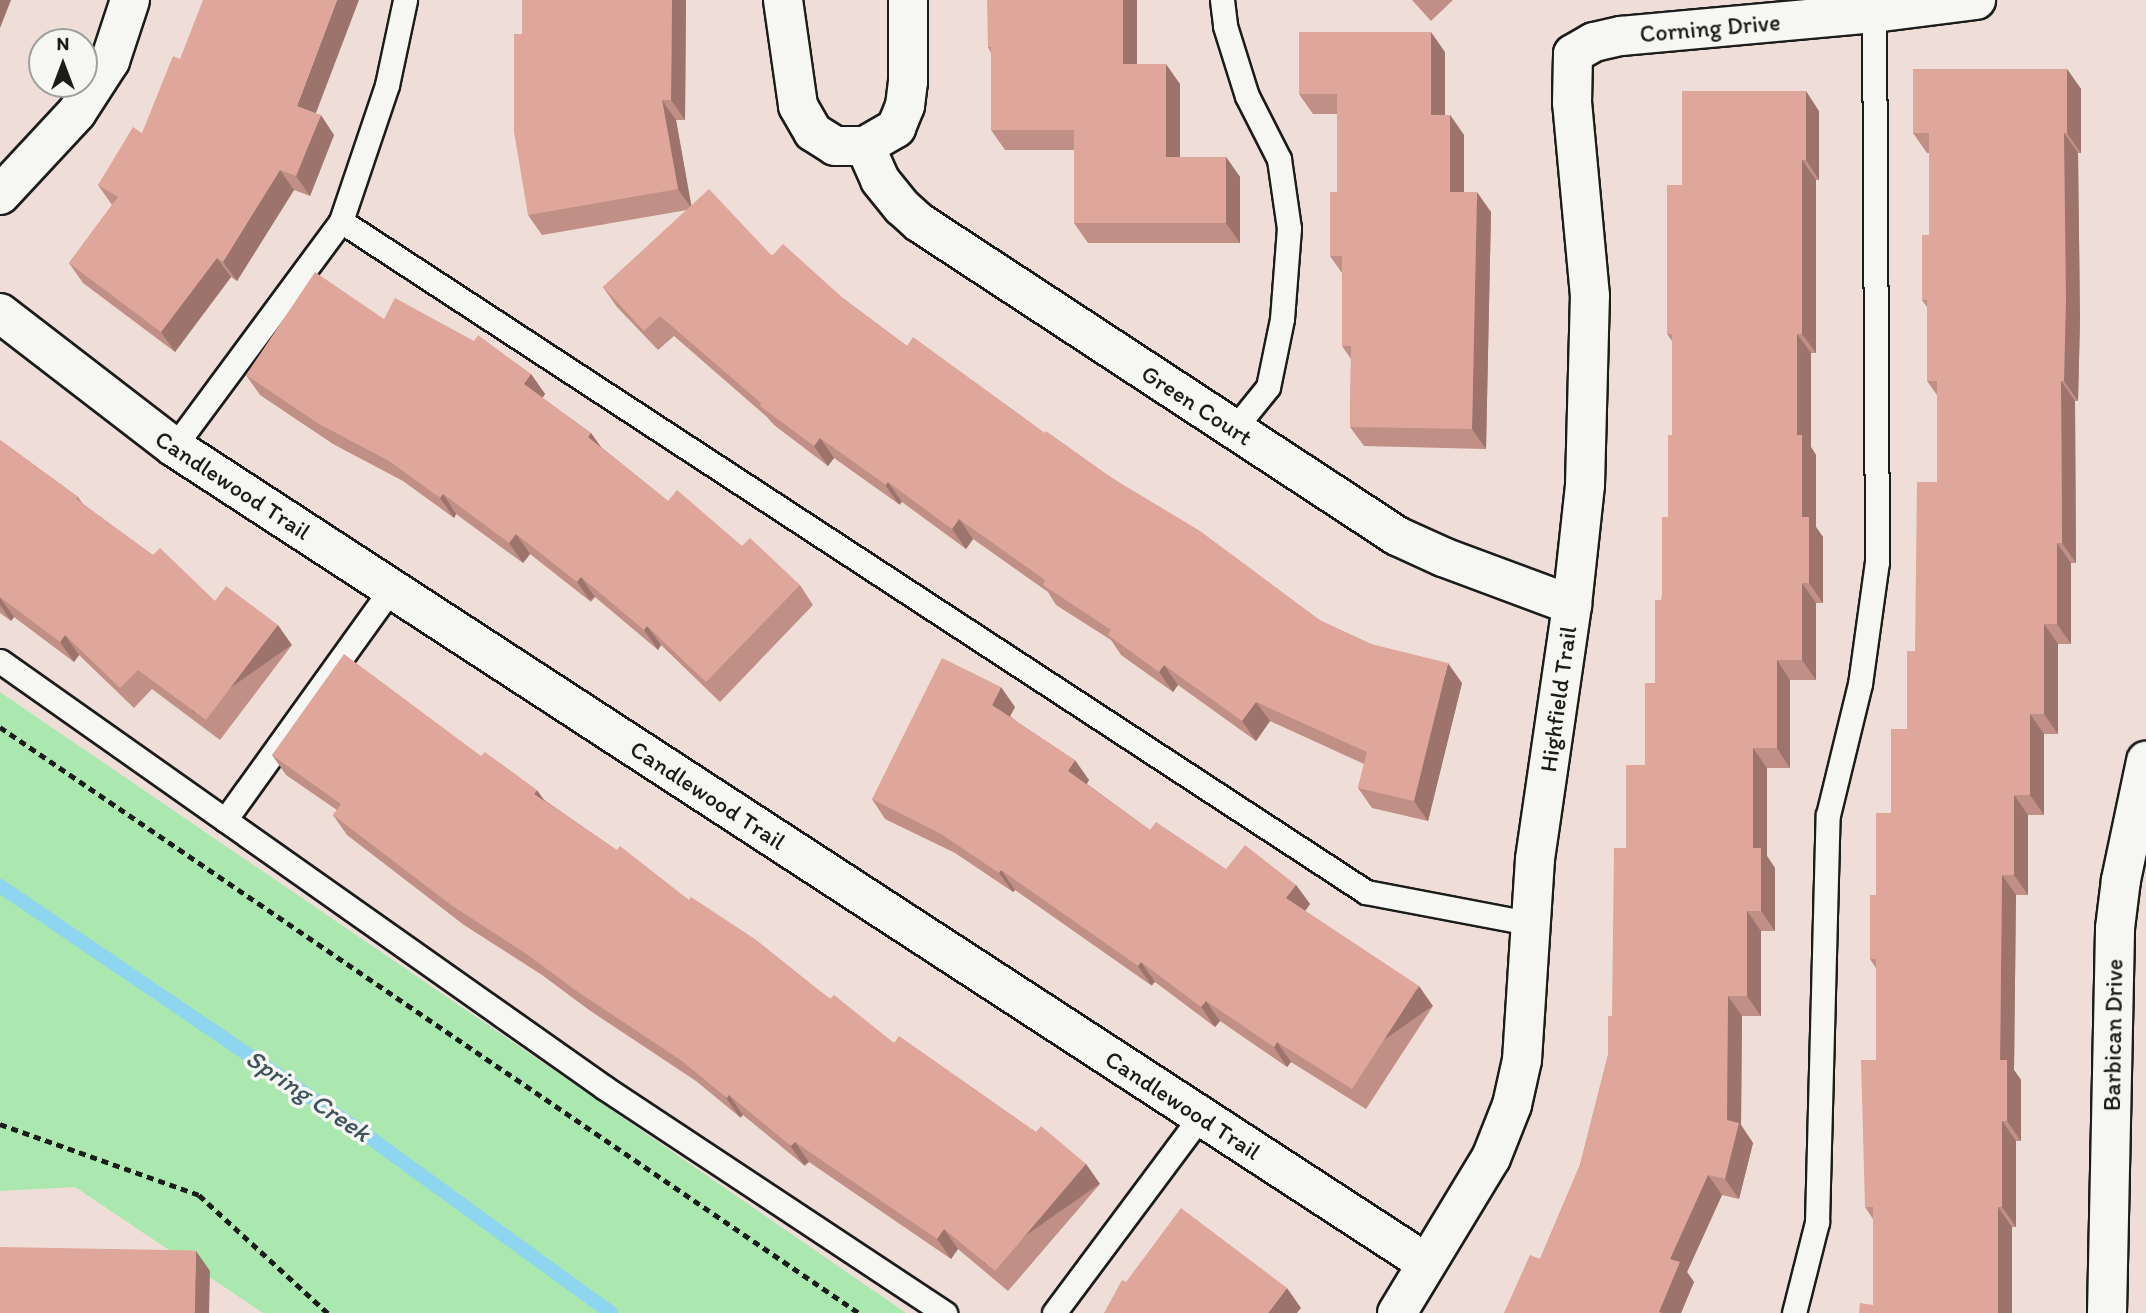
<!DOCTYPE html>
<html>
<head>
<meta charset="utf-8">
<style>
  body { margin:0 }
  #map { position:relative; width:2146px; height:1313px; overflow:hidden; background:#efded8; font-family:Itim,sans-serif }
  div>[style] { position:absolute }
  [style*='--x'] { left:calc(var(--x)*1px); top:calc(var(--y)*1px); width:calc(var(--w)*1px); rotate:calc(var(--a)*1deg) }
  .green>* { inset:0; background:#aae8af }
  .stream>* { height:14px; margin:-7px; padding:0 7px; transform-origin:7px; border-radius:7px; background:#8ed5f0 }
  .path>* { height:4.5px; margin-top:-2.25px; transform-origin:0; background:repeating-linear-gradient(90deg,#1c1c1c 0 7px,transparent 0 12px) }
  .roads { filter:drop-shadow(2px 0 #1c1c1c) drop-shadow(-2px 0 #1c1c1c) drop-shadow(0 2px #1c1c1c) drop-shadow(0 -2px #1c1c1c) }
  .lane>* { height:23px; margin:-11.5px; padding:0 11.5px; transform-origin:11.5px; border-radius:11.5px; background:#f6f6f2 }
  .street>* { height:38px; margin:-19px; padding:0 19px; transform-origin:19px; border-radius:19px; background:#f6f6f2 }
  .wall>* { inset:0; background:#c08f85 }
  .shaded-wall>* { inset:0; background:#9c746c; transform-origin:0 0 }
  .building>* { inset:0; background:#dfa69b; transform-origin:0 0 }
  span { translate:-50% -50%; white-space:nowrap; text-align:center; line-height:1.15; -webkit-text-stroke:7px #f6f6f2; paint-order:stroke }
  .street-label { font-size:24px; color:#1c1c1c }
  .water-label { font-size:26px; color:#3e545c; font-style:italic }
  .north { position:absolute; left:28px; top:28px; width:70px; height:70px; box-sizing:border-box; background:#f6f6f2; border:2px solid #9f9f9c; border-radius:50%; rotate:0deg; font-size:19px; font-weight:700; line-height:28px; text-align:center; color:#1c1c1c }
  .north::after { content:''; display:block; margin:auto; width:24px; height:32px; background:#1c1c1c; clip-path:polygon(50% 0,100% 100%,50% 72%,0 100%) }
</style>
</head>
<body>
<div id="map">
  <div class="green">
    <div style="clip-path:polygon(0 692px,529px 1053px,906px 1313px,263px 1313px,75px 1187px,0 1191px)"></div>
  </div>
  <div class="stream">
    <div style="--x:0;--y:886;--w:438;--a:34.2"></div>
    <div style="--x:362;--y:1132;--w:308;--a:36"></div>
  </div>
  <div class="path">
    <div style="--x:0;--y:727;--w:1040;--a:34.3"></div>
    <div style="--x:0;--y:1124;--w:211;--a:19.6"></div>
    <div style="--x:199;--y:1195;--w:175;--a:42.5"></div>
  </div>
  <div class="roads">
    <div class="lane">
      <div style="--x:1222;--y:0;--w:26;--a:83"></div>
      <div style="--x:1225;--y:26;--w:73;--a:72.6"></div>
      <div style="--x:1247;--y:96;--w:71;--a:63.1"></div>
      <div style="--x:1279;--y:159;--w:70;--a:81.8"></div>
      <div style="--x:1289;--y:228;--w:91;--a:94.4"></div>
      <div style="--x:1282;--y:319;--w:69;--a:101.6"></div>
      <div style="--x:1268;--y:387;--w:54;--a:129"></div>
      <div style="--x:341;--y:221;--w:1225;--a:33.21"></div>
      <div style="--x:1366;--y:892;--w:170;--a:10.8"></div>
      <div style="--x:174;--y:447;--w:281;--a:-53.5"></div>
      <div style="--x:341;--y:221;--w:144;--a:-71.3"></div>
      <div style="--x:387;--y:85;--w:87;--a:-78"></div>
      <div style="--x:0;--y:661;--w:741;--a:35.21"></div>
      <div style="--x:605;--y:1088;--w:408;--a:33.5"></div>
      <div style="--x:225;--y:820;--w:284;--a:-54.3"></div>
      <div style="--x:1054;--y:1313;--w:244;--a:-53.3"></div>
      <div style="--x:1794;--y:1313;--w:94;--a:-75.8"></div>
      <div style="--x:1817;--y:1222;--w:407;--a:-88.5"></div>
      <div style="--x:1828;--y:815;--w:135;--a:-76.3"></div>
      <div style="--x:1860;--y:684;--w:123;--a:-82.1"></div>
      <div style="--x:1877;--y:562;--w:549;--a:-90.31"></div>
    </div>
    <div class="street">
      <div style="--x:783;--y:0;--w:107;--a:81.9"></div>
      <div style="--x:798;--y:106;--w:30;--a:60"></div>
      <div style="--x:813;--y:132;--w:26;--a:32"></div>
      <div style="--x:835;--y:146;--w:30;--a:0"></div>
      <div style="--x:865;--y:146;--w:36;--a:-30"></div>
      <div style="--x:896;--y:128;--w:24;--a:-68"></div>
      <div style="--x:905;--y:106;--w:24;--a:-83"></div>
      <div style="--x:908;--y:82;--w:82;--a:-90"></div>
      <div style="--x:865;--y:146;--w:37;--a:66"></div>
      <div style="--x:880;--y:180;--w:35;--a:51"></div>
      <div style="--x:902;--y:207;--w:24;--a:42"></div>
      <div style="--x:920;--y:223;--w:571;--a:33.27"></div>
      <div style="--x:1397;--y:536;--w:51;--a:24.5"></div>
      <div style="--x:1443;--y:557;--w:138;--a:20.4"></div>
      <div style="--x:0;--y:195;--w:113;--a:-47.1"></div>
      <div style="--x:77;--y:112;--w:61;--a:-57.1"></div>
      <div style="--x:110;--y:61;--w:64;--a:-71.8"></div>
      <div style="--x:0;--y:313;--w:220;--a:37.6"></div>
      <div style="--x:174;--y:447;--w:1494;--a:33.09"></div>
      <div style="--x:1397;--y:1313;--w:181;--a:-58.8"></div>
      <div style="--x:1491;--y:1158;--w:57;--a:-68.4"></div>
      <div style="--x:1512;--y:1105;--w:46;--a:-77.5"></div>
      <div style="--x:1522;--y:1060;--w:201;--a:-86.3"></div>
      <div style="--x:1535;--y:859;--w:257;--a:-81.7"></div>
      <div style="--x:1572;--y:605;--w:121;--a:-83.8"></div>
      <div style="--x:1585;--y:485;--w:189;--a:-88.5"></div>
      <div style="--x:1590;--y:296;--w:194;--a:-95.3"></div>
      <div style="--x:1572;--y:103;--w:49;--a:-88.8"></div>
      <div style="--x:1573;--y:54;--w:24;--a:-30"></div>
      <div style="--x:1594;--y:42;--w:28;--a:-13"></div>
      <div style="--x:1621;--y:36;--w:254;--a:-5.2"></div>
      <div style="--x:1874;--y:13;--w:103;--a:-7.3"></div>
      <div style="--x:2107;--y:1313;--w:385;--a:-88.8"></div>
      <div style="--x:2115;--y:928;--w:48;--a:-82.9"></div>
      <div style="--x:2121;--y:880;--w:122;--a:-78.1"></div>
    </div>
  </div>
  <div class="wall">
    <div style="clip-path:polygon(686px 0,685px 120px,676px 120px,691px 206px,844px 299px,907px 346px,1112px 478px,1321px 621px,1371px 644px,1462px 683px,1428px 821px,1372px 808px,1358px 788px,1364px 764px,1270px 721px,1256px 741px,1178px 685px,1173px 692px,1121px 655px,1111px 640px,1056px 605px,1048px 592px,973px 539px,966px 549px,902px 502px,900px 505px,834px 458px,828px 466px,774px 425px,767px 417px,674px 336px,658px 350px,617px 307px,603px 287px,687px 210px,542px 235px,528px 215px,522px 34px)"></div>
    <div style="clip-path:polygon(1137px 0,1137px 64px,1180px 84px,1180px 157px,1226px 157px,1240px 177px,1240px 243px,1088px 243px,1074px 223px,1074px 150px,1005px 150px,991px 130px,991px 53px,988px 47px)"></div>
    <div style="clip-path:polygon(1412px 0,1453px 0,1431px 21px)"></div>
    <div style="clip-path:polygon(1445px 52px,1445px 115px,1450px 115px,1464px 135px,1464px 192px,1491px 212px,1486px 449px,1364px 446px,1350px 427px,1351px 359px,1342px 346px,1342px 273px,1330px 256px,1337px 192px,1337px 114px,1313px 114px,1299px 94px)"></div>
    <div style="clip-path:polygon(180px 59px,316px 114px,334px 135px,310px 196px,294px 190px,237px 281px,231px 277px,175px 352px,83px 283px,69px 263px,112px 205px,98px 185px,142px 133px)"></div>
    <div style="clip-path:polygon(2067px 69px,2081px 89px,2081px 153px,2078px 153px,2080px 320px,2078px 401px,2075px 401px,2076px 563px,2071px 563px,2071px 644px,2058px 644px,2058px 734px,2044px 734px,2044px 815px,2028px 815px,2028px 895px,2016px 895px,2014px 1070px,2021px 1080px,2021px 1141px,2016px 1141px,2016px 1227px,2012px 1227px,2012px 1313px,1873px 1305px,1873px 1219px,1865px 1207px,1876px 1060px,1876px 968px,1870px 959px,1876px 895px,1907px 729px,1915px 651px,1937px 482px,1937px 395px,1927px 381px,1927px 307px,1922px 300px,1929px 235px,1929px 153px,1927px 153px,1913px 133px)"></div>
    <div style="clip-path:polygon(1819px 111px,1819px 180px,1816px 180px,1816px 353px,1811px 353px,1811px 447px,1816px 455px,1816px 527px,1823px 537px,1823px 603px,1816px 603px,1816px 680px,1790px 680px,1790px 768px,1767px 768px,1767px 856px,1775px 868px,1775px 931px,1761px 931px,1761px 1016px,1742px 1016px,1741px 1125px,1753px 1143px,1739px 1199px,1722px 1195px,1687px 1272px,1694px 1282px,1681px 1313px,1504px 1313px,1540px 1259px,1580px 1165px,1608px 1055px,1612px 1016px,1626px 848px,1645px 765px,1655px 683px,1668px 517px,1672px 435px,1672px 341px,1667px 334px,1682px 185px)"></div>
    <div style="clip-path:polygon(384px 319px,531px 374px,545px 394px,542px 398px,591px 433px,601px 447px,668px 501px,742px 546px,800px 585px,813px 605px,720px 702px,661px 645px,658px 650px,595px 597px,591px 602px,530px 554px,523px 563px,456px 514px,454px 518px,403px 481px,333px 444px,260px 395px,246px 375px)"></div>
    <div style="clip-path:polygon(0 440px,78px 497px,83px 504px,215px 601px,292px 645px,220px 740px,152px 689px,134px 708px,79px 655px,74px 662px,14px 617px,11px 621px,0 613px)"></div>
    <div style="clip-path:polygon(1015px 707px,1010px 716px,1089px 780px,1087px 784px,1150px 830px,1226px 869px,1296px 885px,1310px 904px,1305px 911px,1433px 1006px,1366px 1109px,1291px 1062px,1287px 1067px,1220px 1021px,1215px 1027px,1155px 982px,1152px 986px,1015px 890px,1013px 892px,955px 853px,885px 819px,872px 799px)"></div>
    <div style="clip-path:polygon(272px 755px,481px 756px,894px 1043px,1036px 1132px,1086px 1164px,1100px 1184px,1008px 1291px,958px 1249px,951px 1259px,809px 1162px,805px 1166px,743px 1115px,741px 1118px,696px 1081px,589px 1010px,542px 975px,464px 925px,347px 835px,333px 815px,337px 810px,286px 775px)"></div>
  </div>
  <div class="shaded-wall">
    <div style="clip-path:polygon(0 0,11px 0,0 28px)"></div>
    <div style="clip-path:polygon(337px 0,359px 0,311px 126px,297px 106px)"></div>
    <div style="clip-path:polygon(672px 0,686px 0,685px 120px,671px 100px)"></div>
    <div style="clip-path:polygon(1123px 0,1137px 0,1137px 84px,1123px 64px)"></div>
    <div style="clip-path:polygon(1431px 32px,1445px 52px,1445px 135px,1431px 115px)"></div>
    <div style="clip-path:polygon(1166px 64px,1180px 84px,1180px 177px,1166px 157px)"></div>
    <div style="clip-path:polygon(2067px 69px,2081px 89px,2081px 153px,2067px 133px)"></div>
    <div style="clip-path:polygon(1806px 91px,1819px 111px,1819px 180px,1806px 160px)"></div>
    <div style="clip-path:polygon(662px 100px,676px 120px,692px 209px,678px 189px)"></div>
    <div style="clip-path:polygon(321px 115px,334px 135px,310px 196px,296px 176px)"></div>
    <div style="clip-path:polygon(1450px 115px,1464px 135px,1464px 212px,1450px 192px)"></div>
    <div style="clip-path:polygon(2064px 133px,2078px 153px,2080px 320px,2078px 401px,2064px 381px)"></div>
    <div style="clip-path:polygon(1226px 157px,1240px 177px,1240px 243px,1226px 223px)"></div>
    <div style="clip-path:polygon(1802px 160px,1816px 180px,1816px 353px,1802px 334px)"></div>
    <div style="clip-path:polygon(280px 170px,294px 190px,237px 281px,223px 262px)"></div>
    <div style="clip-path:polygon(1477px 192px,1491px 212px,1486px 449px,1472px 429px)"></div>
    <div style="clip-path:polygon(217px 258px,231px 277px,175px 352px,161px 332px)"></div>
    <div style="clip-path:polygon(1797px 334px,1811px 353px,1811px 447px,1816px 455px,1816px 527px,1823px 537px,1823px 603px,1809px 583px,1802px 517px,1797px 435px)"></div>
    <div style="clip-path:polygon(531px 374px,545px 394px,538px 404px,524px 384px)"></div>
    <div style="clip-path:polygon(2061px 381px,2075px 401px,2076px 563px,2062px 543px)"></div>
    <div style="clip-path:polygon(591px 433px,605px 453px,588px 437px)"></div>
    <div style="clip-path:polygon(820px 438px,834px 458px,828px 466px,814px 446px)"></div>
    <div style="left:888px;top:482px;width:24px;height:4px;rotate:55deg"></div>
    <div style="clip-path:polygon(443px 494px,456px 514px,454px 518px,440px 498px)"></div>
    <div style="clip-path:polygon(959px 519px,973px 539px,966px 549px,952px 529px)"></div>
    <div style="clip-path:polygon(516px 534px,530px 554px,523px 563px,509px 543px)"></div>
    <div style="clip-path:polygon(2057px 543px,2071px 563px,2071px 644px,2057px 624px)"></div>
    <div style="left:581px;top:577px;width:24px;height:6px;rotate:55deg"></div>
    <div style="clip-path:polygon(1802px 583px,1816px 603px,1816px 680px,1802px 660px)"></div>
    <div style="clip-path:polygon(0 598px,14px 617px,11px 621px,0 605px)"></div>
    <div style="clip-path:polygon(2044px 624px,2058px 644px,2058px 734px,2044px 714px)"></div>
    <div style="left:278px;top:625px;width:24px;height:119px;rotate:55deg"></div>
    <div style="clip-path:polygon(647px 626px,661px 645px,658px 650px,644px 630px)"></div>
    <div style="clip-path:polygon(65px 635px,79px 655px,74px 662px,60px 642px)"></div>
    <div style="clip-path:polygon(1777px 660px,1790px 680px,1790px 768px,1777px 748px)"></div>
    <div style="clip-path:polygon(1448px 663px,1462px 683px,1428px 821px,1414px 801px)"></div>
    <div style="clip-path:polygon(1164px 665px,1178px 685px,1173px 692px,1159px 672px)"></div>
    <div style="clip-path:polygon(1001px 687px,1015px 707px,1006px 724px,992px 705px)"></div>
    <div style="clip-path:polygon(1256px 702px,1270px 721px,1256px 741px,1242px 721px)"></div>
    <div style="clip-path:polygon(2030px 714px,2044px 734px,2044px 815px,2030px 795px)"></div>
    <div style="clip-path:polygon(1753px 748px,1767px 768px,1767px 856px,1775px 868px,1775px 931px,1761px 911px,1753px 848px)"></div>
    <div style="clip-path:polygon(1075px 760px,1089px 780px,1082px 791px,1068px 771px)"></div>
    <div style="clip-path:polygon(537px 790px,551px 810px,534px 794px)"></div>
    <div style="clip-path:polygon(2014px 795px,2028px 815px,2028px 895px,2014px 875px)"></div>
    <div style="clip-path:polygon(1001px 870px,1015px 890px,1013px 892px,999px 873px)"></div>
    <div style="clip-path:polygon(2002px 875px,2016px 895px,2014px 1070px,2021px 1080px,2021px 1141px,2007px 1121px,2000px 1060px)"></div>
    <div style="clip-path:polygon(1296px 885px,1310px 904px,1300px 918px,1286px 898px)"></div>
    <div style="clip-path:polygon(1747px 911px,1761px 931px,1761px 1016px,1747px 996px)"></div>
    <div style="left:1141px;top:962px;width:24px;height:5px;rotate:55deg"></div>
    <div style="left:1419px;top:986px;width:24px;height:123px;rotate:55deg"></div>
    <div style="clip-path:polygon(1728px 996px,1742px 1016px,1741px 1125px,1753px 1143px,1739px 1199px,1725px 1179px)"></div>
    <div style="clip-path:polygon(1206px 1001px,1220px 1021px,1215px 1027px,1201px 1007px)"></div>
    <div style="clip-path:polygon(1277px 1042px,1291px 1062px,1287px 1067px,1274px 1047px)"></div>
    <div style="left:729px;top:1095px;width:24px;height:4px;rotate:55deg"></div>
    <div style="clip-path:polygon(2002px 1121px,2016px 1141px,2016px 1227px,2002px 1207px)"></div>
    <div style="left:795px;top:1142px;width:24px;height:6px;rotate:55deg"></div>
    <div style="left:1086px;top:1164px;width:24px;height:140px;rotate:55deg"></div>
    <div style="clip-path:polygon(1708px 1175px,1722px 1195px,1687px 1272px,1694px 1282px,1681px 1313px,1660px 1313px,1659px 1312px,1670px 1259px)"></div>
    <div style="clip-path:polygon(1998px 1207px,2012px 1227px,2012px 1313px,1998px 1313px)"></div>
    <div style="clip-path:polygon(944px 1229px,958px 1249px,951px 1259px,937px 1239px)"></div>
    <div style="clip-path:polygon(196px 1251px,210px 1271px,209px 1313px,194px 1313px)"></div>
    <div style="clip-path:polygon(1287px 1288px,1301px 1308px,1297px 1313px,1268px 1313px)"></div>
  </div>
  <div class="building">
    <div style="clip-path:polygon(203px 0,337px 0,297px 106px,321px 115px,296px 176px,280px 170px,223px 262px,217px 258px,161px 332px,69px 263px,118px 197px,98px 185px,133px 127px,142px 133px,173px 56px,180px 59px)"></div>
    <div style="clip-path:polygon(522px 0,672px 0,671px 100px,662px 100px,678px 189px,528px 215px,514px 132px,514px 34px,522px 34px)"></div>
    <div style="clip-path:polygon(987px 0,1123px 0,1123px 64px,1166px 64px,1166px 157px,1226px 157px,1226px 223px,1074px 223px,1074px 130px,991px 130px,991px 47px,988px 47px)"></div>
    <div style="clip-path:polygon(1299px 32px,1431px 32px,1431px 115px,1450px 115px,1450px 192px,1477px 192px,1472px 429px,1350px 427px,1351px 346px,1342px 346px,1342px 256px,1330px 256px,1330px 192px,1337px 192px,1337px 94px,1299px 94px)"></div>
    <div style="clip-path:polygon(1913px 69px,2067px 69px,2067px 133px,2064px 133px,2066px 300px,2064px 381px,2061px 381px,2062px 543px,2057px 543px,2057px 624px,2044px 624px,2044px 714px,2030px 714px,2030px 795px,2014px 795px,2014px 875px,2002px 875px,2000px 1060px,2007px 1060px,2007px 1121px,2002px 1121px,2002px 1207px,1998px 1207px,1998px 1313px,1859px 1313px,1860px 1303px,1873px 1305px,1873px 1207px,1865px 1207px,1861px 1060px,1876px 1060px,1876px 959px,1870px 959px,1870px 895px,1876px 895px,1876px 813px,1891px 813px,1891px 729px,1907px 729px,1907px 651px,1915px 651px,1917px 482px,1937px 482px,1937px 381px,1927px 381px,1927px 300px,1922px 300px,1922px 235px,1929px 235px,1929px 133px,1913px 133px)"></div>
    <div style="clip-path:polygon(1682px 91px,1806px 91px,1806px 160px,1802px 160px,1802px 334px,1797px 334px,1797px 435px,1802px 435px,1802px 517px,1809px 517px,1809px 583px,1802px 583px,1802px 660px,1777px 660px,1777px 748px,1753px 748px,1753px 848px,1761px 848px,1761px 911px,1747px 911px,1747px 996px,1728px 996px,1727px 1120px,1739px 1123px,1725px 1179px,1708px 1175px,1670px 1259px,1680px 1262px,1659px 1312px,1662px 1313px,1504px 1313px,1530px 1255px,1540px 1259px,1580px 1165px,1608px 1055px,1608px 1016px,1612px 1016px,1614px 848px,1626px 848px,1626px 765px,1645px 765px,1645px 683px,1655px 683px,1655px 600px,1662px 600px,1662px 517px,1668px 517px,1668px 435px,1672px 435px,1672px 334px,1667px 334px,1667px 185px,1682px 185px)"></div>
    <div style="clip-path:polygon(709px 189px,772px 256px,783px 244px,844px 299px,907px 346px,913px 337px,1045px 433px,1046px 431px,1112px 478px,1200px 531px,1321px 621px,1371px 644px,1448px 663px,1414px 801px,1358px 788px,1367px 752px,1256px 702px,1242px 721px,1164px 665px,1159px 672px,1108px 635px,1111px 630px,1043px 585px,1045px 580px,959px 519px,952px 529px,888px 482px,886px 485px,820px 438px,814px 446px,760px 406px,761px 403px,660px 316px,644px 331px,603px 287px)"></div>
    <div style="clip-path:polygon(315px 272px,384px 319px,395px 298px,474px 341px,478px 335px,531px 374px,524px 384px,591px 433px,588px 437px,668px 501px,677px 490px,742px 546px,750px 538px,800px 585px,706px 682px,647px 626px,644px 630px,581px 577px,577px 582px,516px 534px,509px 543px,443px 494px,440px 498px,389px 461px,319px 424px,246px 375px)"></div>
    <div style="clip-path:polygon(0 440px,78px 497px,76px 499px,153px 555px,160px 548px,215px 601px,226px 586px,278px 625px,206px 720px,138px 670px,120px 688px,65px 635px,60px 642px,0 597px)"></div>
    <div style="clip-path:polygon(344px 654px,481px 756px,485px 752px,537px 790px,534px 794px,617px 850px,620px 846px,689px 900px,691px 897px,755px 939px,830px 999px,834px 995px,894px 1043px,899px 1036px,1036px 1132px,1041px 1126px,1086px 1164px,995px 1271px,944px 1229px,937px 1239px,795px 1142px,791px 1146px,729px 1095px,727px 1098px,682px 1061px,575px 990px,528px 955px,451px 905px,333px 815px,341px 804px,272px 755px)"></div>
    <div style="clip-path:polygon(942px 658px,1001px 687px,992px 705px,1075px 760px,1068px 771px,1150px 830px,1156px 822px,1226px 869px,1245px 845px,1296px 885px,1286px 898px,1419px 986px,1352px 1089px,1277px 1042px,1274px 1047px,1206px 1001px,1201px 1007px,1141px 962px,1138px 966px,1001px 870px,999px 873px,941px 834px,872px 799px)"></div>
    <div style="clip-path:polygon(1181px 1208px,1287px 1288px,1268px 1313px,1104px 1313px,1122px 1280px,1126px 1282px)"></div>
    <div style="left:0;top:1247px;width:196px;height:66px;rotate:1deg"></div>
  </div>
  <div class="street-label">
    <span style="left:1710px;top:28px;rotate:-5deg">Corning Drive</span>
    <span style="left:1197px;top:405px;rotate:33deg">Green Court</span>
    <span style="left:233px;top:485px;rotate:33deg">Candlewood Trail</span>
    <span style="left:1558px;top:699px;rotate:-82deg">Highfield Trail</span>
    <span style="left:708px;top:795px;rotate:33deg">Candlewood Trail</span>
    <span style="left:2113px;top:1035px;rotate:-89deg">Barbican Drive</span>
    <span style="left:1183px;top:1105px;rotate:33deg">Candlewood Trail</span>
  </div>
  <div class="water-label">
    <span style="left:308px;top:1096px;rotate:34deg">Spring Creek</span>
  </div>
  <div class="north">N</div>
</div>
</body>
</html>
